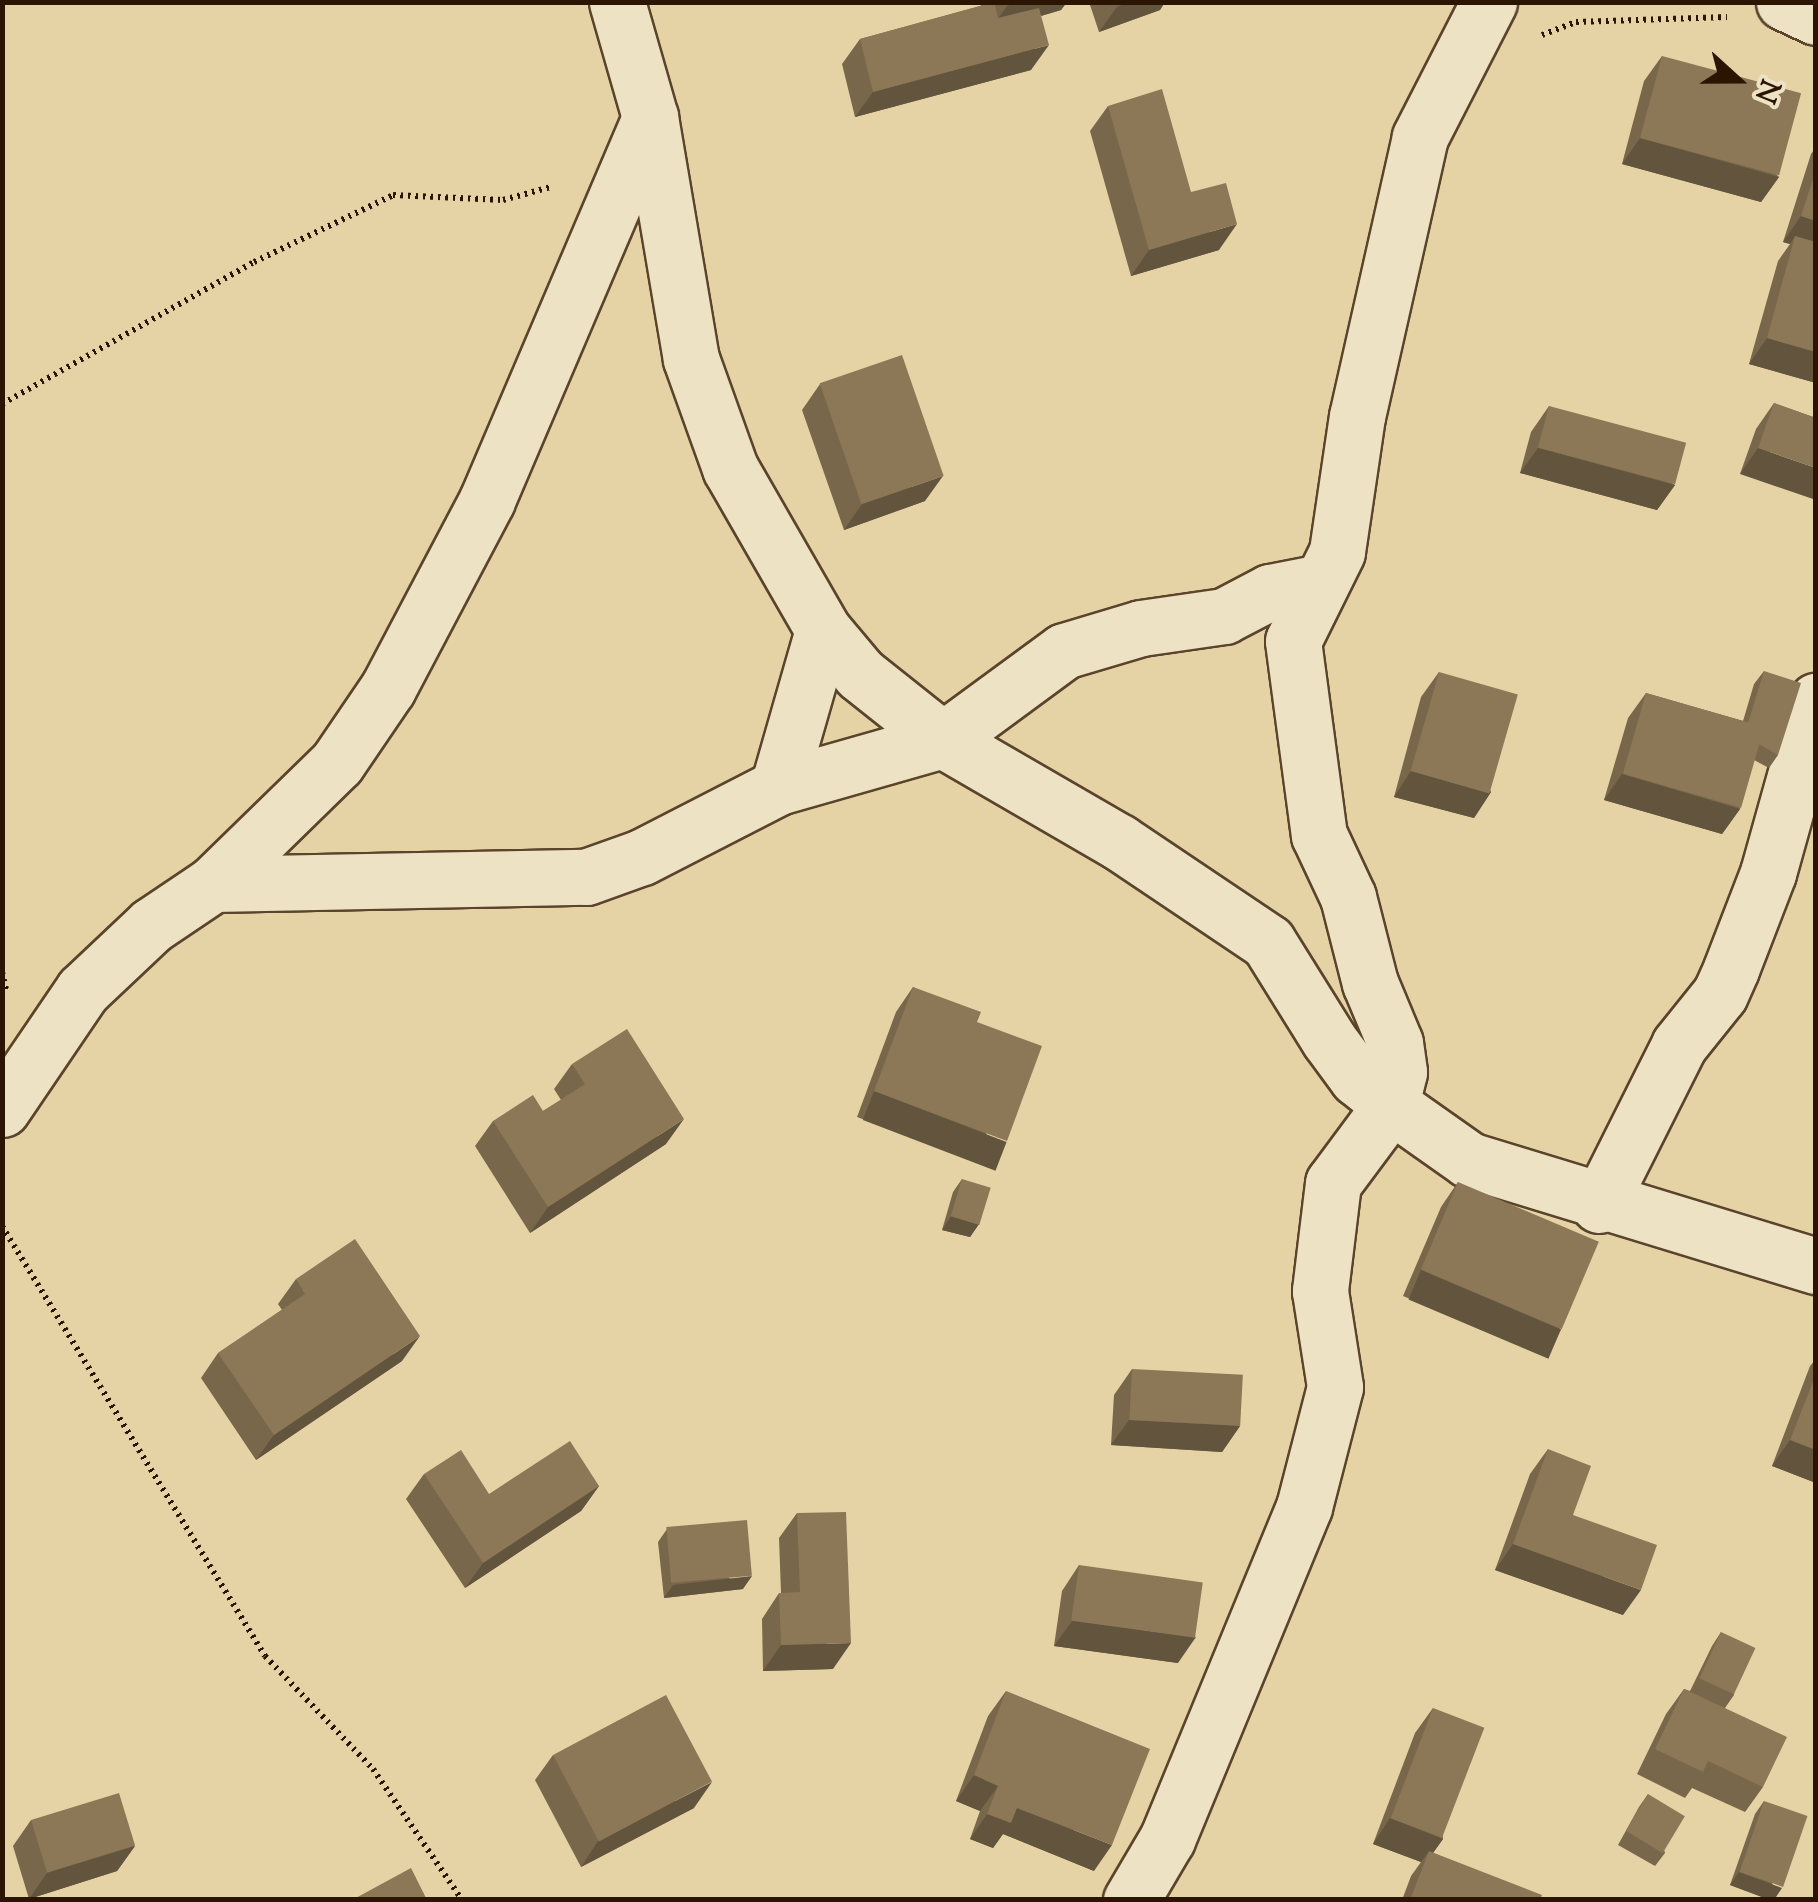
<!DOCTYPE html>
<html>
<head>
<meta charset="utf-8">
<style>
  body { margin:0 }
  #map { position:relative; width:1818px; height:1902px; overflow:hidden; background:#e5d3a6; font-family:"Sorts Mill Goudy",serif }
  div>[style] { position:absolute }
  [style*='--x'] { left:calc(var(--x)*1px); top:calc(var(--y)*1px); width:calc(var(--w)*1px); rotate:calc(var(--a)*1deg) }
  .path>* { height:6px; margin-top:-3px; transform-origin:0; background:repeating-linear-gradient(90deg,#2b1502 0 2.5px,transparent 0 7.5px) }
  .roads { filter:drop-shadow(2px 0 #5a442b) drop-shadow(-2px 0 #5a442b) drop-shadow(0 2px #5a442b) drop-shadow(0 -2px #5a442b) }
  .minor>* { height:55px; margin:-27.5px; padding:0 27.5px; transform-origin:27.5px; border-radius:27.5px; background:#eee2c5 }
  .wall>* { inset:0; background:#78674b }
  .shaded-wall>* { inset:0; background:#62543d; transform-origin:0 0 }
  .building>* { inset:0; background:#8c7857; transform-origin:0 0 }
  span { translate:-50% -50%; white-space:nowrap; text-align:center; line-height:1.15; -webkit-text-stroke:8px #eee2c5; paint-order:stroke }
  .frame { position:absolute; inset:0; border:5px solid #2b1502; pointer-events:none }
  .north { position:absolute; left:1688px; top:30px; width:100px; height:100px; -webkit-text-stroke:8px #eee2c5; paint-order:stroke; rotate:111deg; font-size:28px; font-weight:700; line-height:40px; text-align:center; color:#2b1502 }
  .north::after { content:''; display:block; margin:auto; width:35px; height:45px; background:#2b1502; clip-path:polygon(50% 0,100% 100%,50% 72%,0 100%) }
</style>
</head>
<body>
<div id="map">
  <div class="path">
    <div style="--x:1542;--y:35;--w:36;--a:-21"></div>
    <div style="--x:1576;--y:22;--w:151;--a:-1.9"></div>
    <div style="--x:2;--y:404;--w:289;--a:-29.4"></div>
    <div style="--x:254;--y:262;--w:154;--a:-25.7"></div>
    <div style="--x:393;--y:195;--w:110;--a:2.6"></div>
    <div style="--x:503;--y:200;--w:50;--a:-15.2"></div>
    <div style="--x:2;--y:972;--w:18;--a:77"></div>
    <div style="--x:2;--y:1226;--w:504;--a:58.55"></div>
    <div style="--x:265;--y:1656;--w:156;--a:46.3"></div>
    <div style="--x:373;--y:1769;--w:158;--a:55.8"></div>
  </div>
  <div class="roads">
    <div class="minor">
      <div style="--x:617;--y:2;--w:120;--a:74"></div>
      <div style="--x:650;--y:117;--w:245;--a:80.4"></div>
      <div style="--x:691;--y:359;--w:116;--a:70.3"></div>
      <div style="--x:730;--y:468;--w:187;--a:60.1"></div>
      <div style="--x:823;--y:630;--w:57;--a:49.9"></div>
      <div style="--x:860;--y:674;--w:106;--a:38.5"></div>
      <div style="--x:943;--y:740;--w:203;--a:30.1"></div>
      <div style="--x:1119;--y:842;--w:179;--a:33.9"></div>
      <div style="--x:1268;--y:942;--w:115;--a:58.1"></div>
      <div style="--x:1329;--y:1040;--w:47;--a:53.6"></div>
      <div style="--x:1357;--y:1078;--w:43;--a:38.5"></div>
      <div style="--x:1391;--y:1105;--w:97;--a:126.6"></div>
      <div style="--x:1333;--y:1183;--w:109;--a:96.9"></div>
      <div style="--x:1320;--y:1291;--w:97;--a:81.1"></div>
      <div style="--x:1335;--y:1387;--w:124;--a:104.5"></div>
      <div style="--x:1304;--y:1507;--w:359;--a:112.4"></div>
      <div style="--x:1167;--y:1839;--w:71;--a:120.5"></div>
      <div style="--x:1489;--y:2;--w:152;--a:117.1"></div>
      <div style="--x:1420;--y:137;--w:286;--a:102.7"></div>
      <div style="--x:1357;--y:416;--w:137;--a:98.4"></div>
      <div style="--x:1337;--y:552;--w:99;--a:116.3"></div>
      <div style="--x:1293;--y:641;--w:196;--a:82.4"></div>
      <div style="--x:1319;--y:835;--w:68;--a:64.9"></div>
      <div style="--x:1348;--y:897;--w:89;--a:75.7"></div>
      <div style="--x:1370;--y:983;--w:65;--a:67.4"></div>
      <div style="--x:1395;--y:1043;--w:29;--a:82"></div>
      <div style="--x:1399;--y:1072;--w:34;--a:104"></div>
      <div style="--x:1391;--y:1105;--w:95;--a:35.2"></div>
      <div style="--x:1469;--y:1160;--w:363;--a:17"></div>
      <div style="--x:1784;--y:2;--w:35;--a:25"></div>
      <div style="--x:778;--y:787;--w:163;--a:-74"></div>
      <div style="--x:213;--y:884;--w:173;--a:-44.3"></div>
      <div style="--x:337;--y:763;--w:91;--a:-55.8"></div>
      <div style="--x:388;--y:688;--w:212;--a:-62.2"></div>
      <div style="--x:487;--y:500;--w:416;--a:-66.9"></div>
      <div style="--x:2;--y:1109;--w:144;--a:-55.8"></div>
      <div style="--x:83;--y:990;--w:95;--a:-43.3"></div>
      <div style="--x:152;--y:925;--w:73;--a:-33.9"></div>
      <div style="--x:213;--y:884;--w:373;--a:-1.1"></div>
      <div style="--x:586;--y:877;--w:59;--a:-19.7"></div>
      <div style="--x:642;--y:857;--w:153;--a:-27.2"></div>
      <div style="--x:778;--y:787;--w:172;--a:-15.9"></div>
      <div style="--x:943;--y:740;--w:150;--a:-36.3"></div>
      <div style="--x:1064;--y:651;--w:80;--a:-16.6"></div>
      <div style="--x:1141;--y:628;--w:84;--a:-8.2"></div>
      <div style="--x:1224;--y:616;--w:52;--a:-27.6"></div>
      <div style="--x:1270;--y:592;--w:47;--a:-11.1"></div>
      <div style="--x:1599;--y:1205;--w:179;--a:-63.4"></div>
      <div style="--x:1679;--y:1045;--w:65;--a:-51.2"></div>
      <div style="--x:1720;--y:994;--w:27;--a:-66"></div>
      <div style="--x:1731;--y:969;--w:103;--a:-68.9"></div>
      <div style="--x:1768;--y:873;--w:179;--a:-74.4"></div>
    </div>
  </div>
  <div class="wall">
    <div style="clip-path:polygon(981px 2px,1067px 2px,1061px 10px,1041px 16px,1031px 70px,855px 117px,842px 64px,860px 39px,981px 6px)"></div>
    <div style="clip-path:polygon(1089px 2px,1165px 2px,1160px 10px,1099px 32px)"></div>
    <div style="clip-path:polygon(1662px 56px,1779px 177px,1761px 202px,1622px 164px,1644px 81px)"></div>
    <div style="clip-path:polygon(1108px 106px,1191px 192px,1219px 250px,1131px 276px,1090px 131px)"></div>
    <div style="clip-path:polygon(1816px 147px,1816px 383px,1749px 364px,1778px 261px,1790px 244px,1783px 242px,1811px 154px)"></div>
    <div style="clip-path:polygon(820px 384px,925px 501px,844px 530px,802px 410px)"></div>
    <div style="clip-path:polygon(1774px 403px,1816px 418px,1740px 474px,1756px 429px)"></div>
    <div style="clip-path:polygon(1549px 406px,1675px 485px,1657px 510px,1520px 473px,1531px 432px)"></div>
    <div style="clip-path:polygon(1764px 671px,1778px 755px,1769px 768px,1754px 760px,1740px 809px,1722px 834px,1604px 800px,1628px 718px,1646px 693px,1743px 721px,1754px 684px)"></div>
    <div style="clip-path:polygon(1439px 672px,1491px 792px,1474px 818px,1394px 797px,1421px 697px)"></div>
    <div style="clip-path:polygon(913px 987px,977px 1022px,989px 1166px,857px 1117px,896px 1012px)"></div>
    <div style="clip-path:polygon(572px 1064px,666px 1144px,530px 1233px,475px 1146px,493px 1121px,543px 1111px,561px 1100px,554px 1089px)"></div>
    <div style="clip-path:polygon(962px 1179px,979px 1224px,970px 1237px,942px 1230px,953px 1192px)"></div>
    <div style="clip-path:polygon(1458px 1182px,1561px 1330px,1543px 1355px,1403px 1296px,1441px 1207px)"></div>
    <div style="clip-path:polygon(296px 1279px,402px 1361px,256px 1460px,201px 1378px,218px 1353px,282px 1310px,278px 1304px)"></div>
    <div style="clip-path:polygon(1816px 1359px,1816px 1483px,1772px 1466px,1810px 1366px)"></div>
    <div style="clip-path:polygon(1132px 1369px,1240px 1426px,1222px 1452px,1111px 1445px,1114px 1395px)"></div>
    <div style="clip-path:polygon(1548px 1449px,1573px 1515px,1623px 1615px,1495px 1570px,1530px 1474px)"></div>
    <div style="clip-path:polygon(424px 1474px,489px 1494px,599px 1486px,581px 1511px,465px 1588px,406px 1499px)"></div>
    <div style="clip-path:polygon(797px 1513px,833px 1669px,763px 1671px,762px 1619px,779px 1593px,781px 1593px,779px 1538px)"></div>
    <div style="clip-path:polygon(667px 1529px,743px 1589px,664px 1598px,658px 1542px)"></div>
    <div style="clip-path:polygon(1079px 1565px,1178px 1663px,1054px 1646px,1062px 1591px)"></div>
    <div style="clip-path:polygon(1721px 1632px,1734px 1695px,1725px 1708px,1763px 1787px,1745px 1812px,1692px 1788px,1685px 1798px,1637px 1774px,1666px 1714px,1684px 1689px,1690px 1691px,1712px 1646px)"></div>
    <div style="clip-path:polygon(1006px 1691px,1094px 1871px,1003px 1834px,993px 1848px,970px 1839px,980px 1811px,956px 1801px,988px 1716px)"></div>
    <div style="clip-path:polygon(1433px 1708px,1443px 1839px,1433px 1853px,1540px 1900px,1402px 1900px,1411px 1876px,1421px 1862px,1373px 1844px,1415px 1733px)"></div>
    <div style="clip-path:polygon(553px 1755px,694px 1808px,581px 1867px,535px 1780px)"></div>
    <div style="clip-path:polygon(1648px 1794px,1665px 1853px,1655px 1866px,1618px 1845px,1639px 1807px)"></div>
    <div style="clip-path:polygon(1764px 1801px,1774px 1900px,1770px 1900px,1730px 1885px,1755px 1814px)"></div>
    <div style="clip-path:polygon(31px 1820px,135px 1846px,117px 1871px,29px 1899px,13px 1846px)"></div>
  </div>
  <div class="shaded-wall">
    <div style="clip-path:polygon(1019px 2px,1067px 2px,1061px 10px,989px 31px,1007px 6px)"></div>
    <div style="clip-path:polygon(1129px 2px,1165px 2px,1160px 10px,1099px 32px,1117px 7px)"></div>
    <div style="clip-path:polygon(1049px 45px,1031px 70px,855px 117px,873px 92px)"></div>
    <div style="clip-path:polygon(1640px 138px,1779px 177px,1761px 202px,1622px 164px)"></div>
    <div style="clip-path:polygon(1801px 216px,1816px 221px,1816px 252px,1795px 236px,1790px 244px,1783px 242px)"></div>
    <div style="clip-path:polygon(1237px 224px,1219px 250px,1131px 276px,1149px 250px)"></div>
    <div style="clip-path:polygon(1767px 338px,1816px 352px,1816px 383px,1749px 364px)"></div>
    <div style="clip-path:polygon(1538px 448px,1675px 485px,1657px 510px,1520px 473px)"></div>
    <div style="clip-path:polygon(1758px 448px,1816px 468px,1816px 500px,1740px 474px)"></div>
    <div style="clip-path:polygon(943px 476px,925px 501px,844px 530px,862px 504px)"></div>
    <div style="clip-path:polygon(1411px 771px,1491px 792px,1474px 818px,1394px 797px)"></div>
    <div style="clip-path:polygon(1622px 774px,1740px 809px,1722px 834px,1604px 800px)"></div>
    <div style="left:874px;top:1091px;width:142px;height:31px;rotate:21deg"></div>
    <div style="clip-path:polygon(684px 1119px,666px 1144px,530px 1233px,548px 1207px)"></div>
    <div style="clip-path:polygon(951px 1216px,979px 1224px,970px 1237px,942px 1230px)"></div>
    <div style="left:1421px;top:1270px;width:152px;height:32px;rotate:23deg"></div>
    <div style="clip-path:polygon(420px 1336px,402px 1361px,256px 1460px,274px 1435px)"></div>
    <div style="clip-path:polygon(1129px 1420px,1240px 1426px,1222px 1452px,1111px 1445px)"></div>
    <div style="clip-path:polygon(1790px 1440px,1816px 1450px,1816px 1483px,1772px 1466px)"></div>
    <div style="clip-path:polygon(599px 1486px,581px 1511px,465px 1588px,483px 1563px)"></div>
    <div style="clip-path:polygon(1513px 1544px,1641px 1590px,1623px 1615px,1495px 1570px)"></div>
    <div style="clip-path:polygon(752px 1576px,743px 1589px,664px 1598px,673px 1585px)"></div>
    <div style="clip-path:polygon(1072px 1621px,1196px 1637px,1178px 1663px,1054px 1646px)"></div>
    <div style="clip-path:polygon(851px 1643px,833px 1669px,763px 1671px,781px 1645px)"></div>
    <div style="clip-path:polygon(974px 1775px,998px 1786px,980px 1811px,956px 1801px)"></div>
    <div style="clip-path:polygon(712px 1782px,694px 1808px,581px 1867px,598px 1841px)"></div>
    <div style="clip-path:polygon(1017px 1808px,1112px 1845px,1094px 1871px,1003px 1834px,993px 1848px,970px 1839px,987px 1814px)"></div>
    <div style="clip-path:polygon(1390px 1818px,1443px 1839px,1425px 1864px,1429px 1851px,1421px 1862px,1373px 1844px)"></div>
    <div style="clip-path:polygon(135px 1846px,117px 1871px,29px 1899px,47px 1873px)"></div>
    <div style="clip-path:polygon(1739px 1872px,1782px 1888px,1774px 1900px,1770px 1900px,1730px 1885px)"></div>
  </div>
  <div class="building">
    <div style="clip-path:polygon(994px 2px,998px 18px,1039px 8px,1049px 45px,873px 92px,860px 39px)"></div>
    <div style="left:1662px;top:56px;width:144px;height:85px;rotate:15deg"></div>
    <div style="clip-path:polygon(1162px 89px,1191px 192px,1226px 183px,1237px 224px,1149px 250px,1108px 106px)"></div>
    <div style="clip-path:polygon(1816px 169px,1816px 221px,1801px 216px)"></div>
    <div style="clip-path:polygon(1795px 236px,1816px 242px,1816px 352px,1767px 338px)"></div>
    <div style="left:902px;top:355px;width:128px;height:87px;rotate:71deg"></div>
    <div style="clip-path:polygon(1774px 403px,1816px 418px,1816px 468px,1758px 448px)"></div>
    <div style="left:1549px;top:406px;width:142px;height:43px;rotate:15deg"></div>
    <div style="clip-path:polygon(1764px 671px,1801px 683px,1778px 755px,1759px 744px,1764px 727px,1748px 723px)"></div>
    <div style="left:1439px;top:672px;width:82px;height:103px;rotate:16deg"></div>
    <div style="left:1646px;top:693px;width:123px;height:84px;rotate:16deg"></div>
    <div style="clip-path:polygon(913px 987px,981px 1012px,977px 1022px,1042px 1046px,1007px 1141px,874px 1091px)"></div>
    <div style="clip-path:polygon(627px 1029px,684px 1119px,548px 1207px,493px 1121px,533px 1095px,543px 1111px,585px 1084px,572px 1064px)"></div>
    <div style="left:962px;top:1179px;width:30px;height:39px;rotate:17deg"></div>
    <div style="left:1458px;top:1182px;width:153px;height:95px;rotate:23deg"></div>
    <div style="clip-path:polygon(355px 1239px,420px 1336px,274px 1435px,218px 1353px,305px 1294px,296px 1279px)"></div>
    <div style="left:1132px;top:1369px;width:111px;height:51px;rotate:3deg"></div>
    <div style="clip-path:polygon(1816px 1374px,1816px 1450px,1790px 1440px)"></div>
    <div style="clip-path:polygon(570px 1441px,599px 1486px,483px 1563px,424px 1474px,461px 1450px,489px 1494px)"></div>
    <div style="clip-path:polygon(1548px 1449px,1591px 1466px,1573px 1515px,1657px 1545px,1641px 1590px,1513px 1544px)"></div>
    <div style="clip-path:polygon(846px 1512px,851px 1643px,781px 1645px,779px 1593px,800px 1592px,797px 1513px)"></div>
    <div style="left:747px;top:1520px;width:56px;height:81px;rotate:85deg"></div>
    <div style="left:1079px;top:1565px;width:125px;height:56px;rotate:8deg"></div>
    <div style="left:1721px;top:1632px;width:38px;height:51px;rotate:25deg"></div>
    <div style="clip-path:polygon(1684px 1689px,1787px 1737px,1763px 1787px,1708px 1761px,1703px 1772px,1655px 1749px)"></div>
    <div style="clip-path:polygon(1006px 1691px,1150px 1749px,1112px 1845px,1017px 1808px,1011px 1823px,987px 1814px,998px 1786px,974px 1775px)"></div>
    <div style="left:666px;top:1695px;width:98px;height:128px;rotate:62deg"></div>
    <div style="left:1433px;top:1708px;width:55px;height:118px;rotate:21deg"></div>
    <div style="left:119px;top:1793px;width:55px;height:92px;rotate:73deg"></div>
    <div style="left:1648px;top:1794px;width:43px;height:43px;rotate:31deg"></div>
    <div style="left:1764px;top:1801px;width:46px;height:75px;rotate:19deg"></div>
    <div style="clip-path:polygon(1429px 1851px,1542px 1895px,1540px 1900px,1410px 1900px)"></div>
    <div style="clip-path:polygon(411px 1868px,427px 1900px,352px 1900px)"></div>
  </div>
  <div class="frame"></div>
  <div class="north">N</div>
</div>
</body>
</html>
